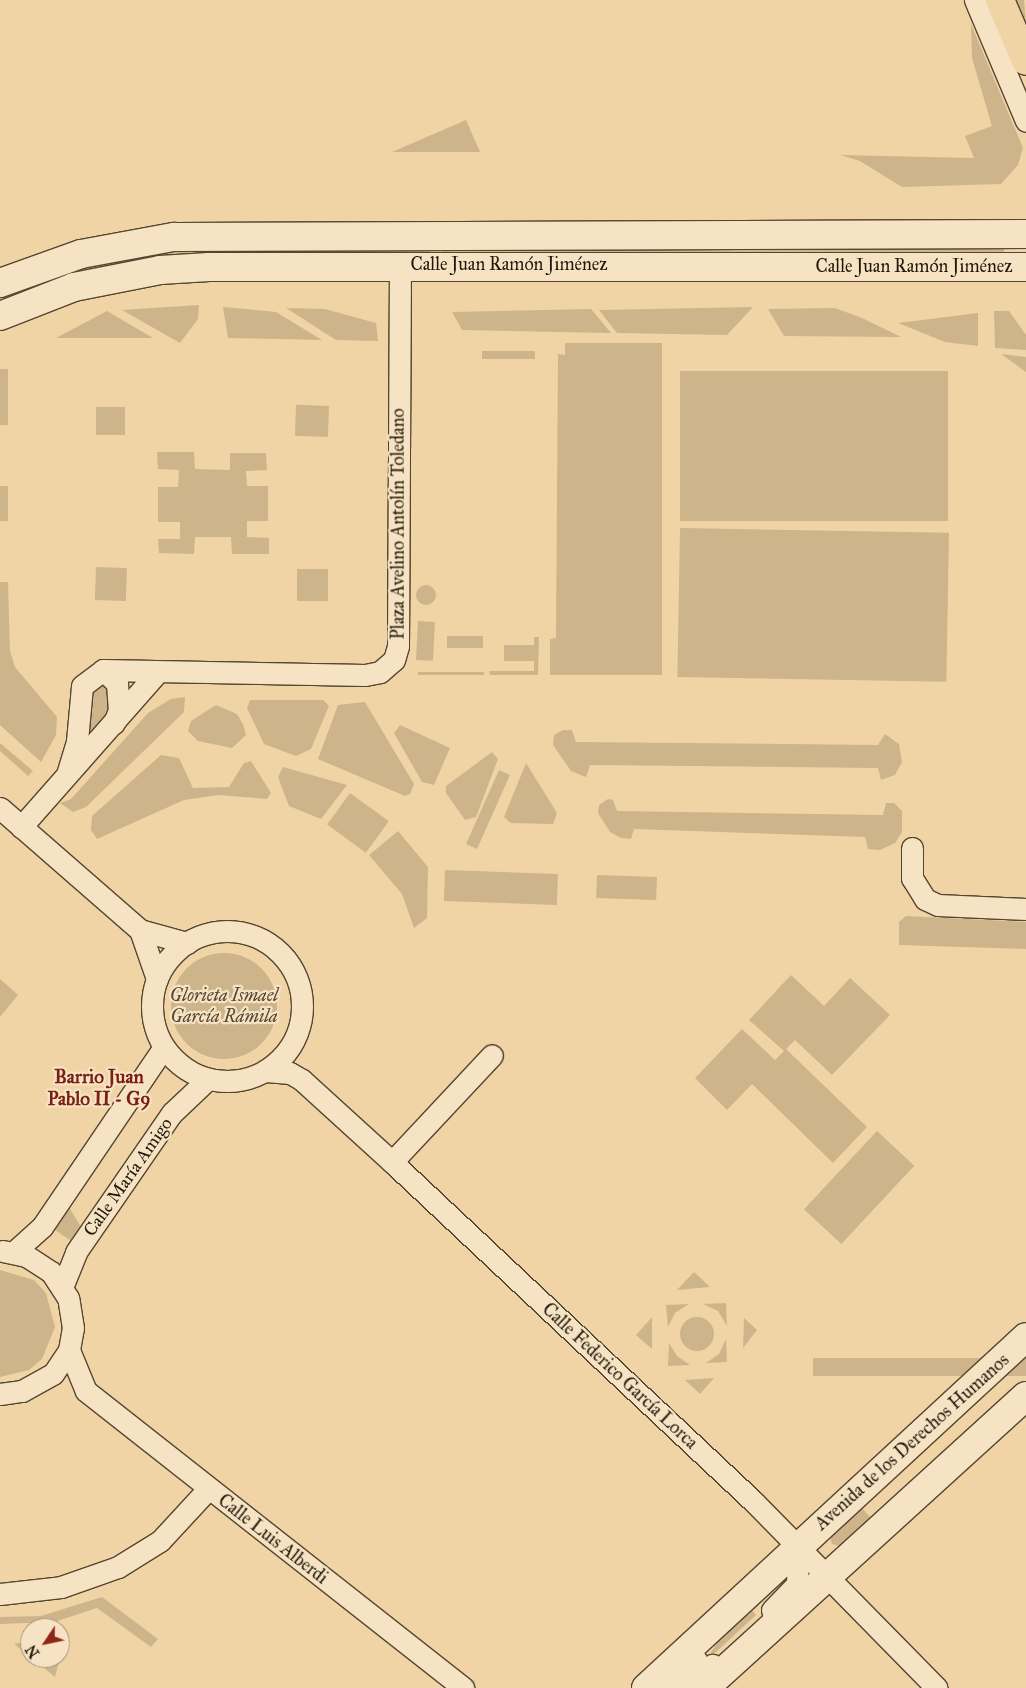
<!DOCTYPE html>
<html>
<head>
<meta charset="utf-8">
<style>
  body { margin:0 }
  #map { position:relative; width:1026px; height:1688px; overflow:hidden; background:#f1d4a5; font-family:"IM FELL Great Primer",serif }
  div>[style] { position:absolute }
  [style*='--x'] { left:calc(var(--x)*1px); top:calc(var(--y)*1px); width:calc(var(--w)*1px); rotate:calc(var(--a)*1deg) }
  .green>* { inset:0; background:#ceb48a; transform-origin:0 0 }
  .round { border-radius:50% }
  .roads { filter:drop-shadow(1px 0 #554630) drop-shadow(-1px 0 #554630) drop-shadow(0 1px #554630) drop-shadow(0 -1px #554630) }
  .street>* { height:21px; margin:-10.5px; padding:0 10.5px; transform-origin:10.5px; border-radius:10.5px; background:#f6e3c4 }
  .street>.ring { margin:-10.5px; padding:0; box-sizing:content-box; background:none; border:21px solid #f6e3c4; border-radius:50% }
  .secondary>* { height:28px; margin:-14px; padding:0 14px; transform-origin:14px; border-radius:14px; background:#f6e3c4 }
  .highway>* { height:28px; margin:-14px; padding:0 14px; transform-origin:14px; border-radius:14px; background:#f1d4a5 }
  span { translate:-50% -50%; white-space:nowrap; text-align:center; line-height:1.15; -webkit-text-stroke:4.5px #f6e3c4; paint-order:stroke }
  .street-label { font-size:18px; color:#211609 }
  .park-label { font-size:18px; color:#554530; font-style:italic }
  .neighbourhood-label { font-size:19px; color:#7a1f14; font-weight:700 }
  .north { position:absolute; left:20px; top:1618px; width:50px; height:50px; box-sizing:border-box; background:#f6e3c4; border:1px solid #a19179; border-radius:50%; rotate:236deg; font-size:14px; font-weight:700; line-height:20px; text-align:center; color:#211609 }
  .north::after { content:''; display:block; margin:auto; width:18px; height:22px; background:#8f2418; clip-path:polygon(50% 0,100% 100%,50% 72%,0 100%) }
</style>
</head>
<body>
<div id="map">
  <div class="green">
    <div style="clip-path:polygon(1016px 0,1024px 0,1026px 24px)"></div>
    <div style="clip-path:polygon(971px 24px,1023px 148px,1018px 165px,1001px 184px,902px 187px,860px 161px,840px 155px,974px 158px,965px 136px,992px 126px,972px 58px)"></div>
    <div style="clip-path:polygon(466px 120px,480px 152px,392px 152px)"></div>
    <div style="left:1004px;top:245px;width:9px;height:561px;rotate:90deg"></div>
    <div style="clip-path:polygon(430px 246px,430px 254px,257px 253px,0 304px,0 295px,62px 271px,189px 247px)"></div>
    <div style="clip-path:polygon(199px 305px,198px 319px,180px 343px,122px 310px)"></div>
    <div style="clip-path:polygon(223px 307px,276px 312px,322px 340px,228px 338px)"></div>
    <div style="clip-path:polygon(753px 307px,727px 335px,617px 333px,599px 310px)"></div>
    <div style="clip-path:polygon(286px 308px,325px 309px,376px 323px,378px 341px,336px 340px)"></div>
    <div style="clip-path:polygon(835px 308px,862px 318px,901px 337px,784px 336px,768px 309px)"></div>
    <div style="clip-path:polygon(591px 309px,611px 333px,462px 330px,452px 312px)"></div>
    <div style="clip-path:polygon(107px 311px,153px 338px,56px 338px)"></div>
    <div style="clip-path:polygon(994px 311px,1009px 311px,1026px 335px,1026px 350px,995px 348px)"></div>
    <div style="clip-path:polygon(978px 313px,978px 346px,945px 342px,898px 323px)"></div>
    <div style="clip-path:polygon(565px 343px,662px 343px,662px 675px,550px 675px,550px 639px,556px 638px,558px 354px,565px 355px)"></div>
    <div style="left:482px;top:351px;width:53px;height:8px"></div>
    <div style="clip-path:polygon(1001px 354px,1026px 357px,1026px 372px)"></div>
    <div style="left:8px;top:369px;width:56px;height:8px;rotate:90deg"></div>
    <div style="left:680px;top:371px;width:268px;height:150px"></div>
    <div style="left:329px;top:406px;width:31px;height:33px;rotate:92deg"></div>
    <div style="left:96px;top:407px;width:29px;height:28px"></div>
    <div style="clip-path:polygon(157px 452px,194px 452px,195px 469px,230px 470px,230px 453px,266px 453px,267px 470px,246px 471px,247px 486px,268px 486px,268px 521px,247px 521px,247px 537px,269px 538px,269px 554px,232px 554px,231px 537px,195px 537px,194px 554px,159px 553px,158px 539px,180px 539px,180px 522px,158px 522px,158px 487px,178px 487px,179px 470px,158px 469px)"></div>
    <div style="left:0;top:486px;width:8px;height:35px"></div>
    <div style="left:680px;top:528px;width:269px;height:149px;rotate:1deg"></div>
    <div style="left:96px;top:567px;width:31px;height:33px;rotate:2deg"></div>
    <div style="left:297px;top:569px;width:31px;height:32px"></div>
    <div style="clip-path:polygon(0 582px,8px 582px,10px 651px,15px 667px,57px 717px,56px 735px,41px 762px,0 725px)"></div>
    <div class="round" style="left:416px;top:585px;width:20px;height:20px"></div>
    <div style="left:418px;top:621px;width:17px;height:39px;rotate:3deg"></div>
    <div style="left:447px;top:636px;width:36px;height:12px"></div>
    <div style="clip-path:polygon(534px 637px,539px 637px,538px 675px,490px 675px,489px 671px,534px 671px,534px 661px,504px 661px,504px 645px,534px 645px)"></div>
    <div style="left:418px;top:672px;width:66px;height:3px"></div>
    <div style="clip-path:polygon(107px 681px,111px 716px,83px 739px,91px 686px)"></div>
    <div style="clip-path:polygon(185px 697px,184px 712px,86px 807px,73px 812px,60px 803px,71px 799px,148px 713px,171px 699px)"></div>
    <div style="clip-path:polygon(250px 700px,323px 700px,329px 706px,311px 749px,296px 756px,264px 744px,247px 708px)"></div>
    <div style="clip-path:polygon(365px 702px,414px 784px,410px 794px,405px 796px,318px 759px,338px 705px)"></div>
    <div style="clip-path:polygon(216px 705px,237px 714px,243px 724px,246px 735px,232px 748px,198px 741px,188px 731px,191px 721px)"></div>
    <div style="clip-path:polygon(400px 725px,450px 748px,434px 785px,422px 782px,394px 733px)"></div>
    <div style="clip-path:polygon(563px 730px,572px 730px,576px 742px,878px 745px,885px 734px,899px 744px,902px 762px,895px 775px,881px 780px,878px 768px,590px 765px,586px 777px,571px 771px,553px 745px,554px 735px)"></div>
    <div style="clip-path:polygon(0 743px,33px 771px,28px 776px,0 751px)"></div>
    <div style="clip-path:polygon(492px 752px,498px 759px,476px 817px,465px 820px,446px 793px,446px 786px)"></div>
    <div style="clip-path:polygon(161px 755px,179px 758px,193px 788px,229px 787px,244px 763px,251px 761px,271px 793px,267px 799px,218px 795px,184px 800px,97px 839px,91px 830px,92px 816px)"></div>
    <div style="clip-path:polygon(526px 763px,557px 813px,553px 824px,511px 823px,504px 817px)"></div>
    <div style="clip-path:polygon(283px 767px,347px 785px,321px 819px,289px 806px,278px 777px)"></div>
    <div style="left:499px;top:770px;width:12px;height:81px;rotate:24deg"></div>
    <div style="left:350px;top:793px;width:48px;height:39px;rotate:36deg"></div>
    <div style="clip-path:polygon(608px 799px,613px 800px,617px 811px,883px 815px,886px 803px,894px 803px,902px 811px,902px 832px,895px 843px,880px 850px,868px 849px,865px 837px,634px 829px,631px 839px,621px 838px,610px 832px,598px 813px,599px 805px)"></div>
    <div style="clip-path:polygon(398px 831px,428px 867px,427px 918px,414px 928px,402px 894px,369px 855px)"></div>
    <div style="left:445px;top:870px;width:113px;height:31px;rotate:2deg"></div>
    <div style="left:597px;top:875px;width:60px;height:23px;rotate:2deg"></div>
    <div style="clip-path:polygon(906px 916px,1026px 922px,1026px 949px,899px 945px,899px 922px)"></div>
    <div class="round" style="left:171px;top:953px;width:106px;height:106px"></div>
    <div style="clip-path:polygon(791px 975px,824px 1006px,850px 978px,890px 1015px,832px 1075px,795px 1040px,786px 1049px,867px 1127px,833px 1163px,752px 1084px,727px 1110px,695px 1078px,742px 1029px,775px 1060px,784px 1051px,749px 1020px)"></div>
    <div style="clip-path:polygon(0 979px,18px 995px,0 1017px)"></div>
    <div style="left:877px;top:1131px;width:51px;height:107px;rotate:43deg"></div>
    <div style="clip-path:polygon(69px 1207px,81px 1227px,71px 1241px,54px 1229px)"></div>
    <div style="clip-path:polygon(0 1270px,34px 1280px,46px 1293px,55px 1327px,42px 1359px,29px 1370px,0 1377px)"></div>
    <div style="clip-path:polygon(694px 1272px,710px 1287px,677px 1290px)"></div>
    <div style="clip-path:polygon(726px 1303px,727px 1326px,718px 1311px,703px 1304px)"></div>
    <div style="clip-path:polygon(689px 1304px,675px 1313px,668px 1327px,666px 1305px)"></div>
    <div class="round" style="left:680px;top:1317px;width:34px;height:34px"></div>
    <div style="clip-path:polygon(652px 1317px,652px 1349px,636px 1335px)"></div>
    <div style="clip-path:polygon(744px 1318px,757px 1330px,743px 1348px)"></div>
    <div style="clip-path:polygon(726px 1339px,727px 1362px,706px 1363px,719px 1354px)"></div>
    <div style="clip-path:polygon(669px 1343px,677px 1356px,690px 1365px,668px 1366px)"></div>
    <div style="left:1026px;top:1358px;width:18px;height:213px;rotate:90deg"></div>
    <div style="clip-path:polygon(714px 1378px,700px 1394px,685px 1380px)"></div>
    <div style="clip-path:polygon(862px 1508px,871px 1518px,840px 1546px,832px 1544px,830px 1536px)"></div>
    <div style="clip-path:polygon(102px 1597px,158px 1639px,151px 1647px,97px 1608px,54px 1622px,0 1624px,0 1617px,41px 1616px)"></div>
    <div style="clip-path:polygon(751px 1609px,756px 1615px,702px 1665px,725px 1632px)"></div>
    <div style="clip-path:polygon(66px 1636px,55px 1677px,32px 1658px,60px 1658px,60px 1637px)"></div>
    <div style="clip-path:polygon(30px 1641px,30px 1657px,14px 1644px)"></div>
  </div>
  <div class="roads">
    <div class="street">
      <div style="--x:975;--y:0;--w:131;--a:67.1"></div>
      <div style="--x:103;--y:670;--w:19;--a:43"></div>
      <div style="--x:117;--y:683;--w:27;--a:86"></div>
      <div style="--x:119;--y:710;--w:14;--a:111"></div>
      <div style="--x:68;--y:771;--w:31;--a:-73"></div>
      <div style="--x:77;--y:741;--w:55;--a:-84.8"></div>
      <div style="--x:82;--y:686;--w:26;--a:-37"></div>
      <div style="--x:103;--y:670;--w:262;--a:1.1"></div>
      <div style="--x:365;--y:675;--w:15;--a:-11"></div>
      <div style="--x:380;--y:672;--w:18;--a:-41"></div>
      <div style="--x:394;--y:660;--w:15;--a:-74"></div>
      <div style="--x:398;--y:646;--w:382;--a:-89.7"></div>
      <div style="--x:0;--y:808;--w:186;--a:41.1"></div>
      <div style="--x:140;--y:930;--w:49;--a:15.5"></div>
      <div style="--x:21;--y:827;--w:203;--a:-48.6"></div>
      <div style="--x:912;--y:848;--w:30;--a:90"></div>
      <div style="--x:912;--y:878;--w:25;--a:58"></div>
      <div style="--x:925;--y:899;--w:14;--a:25"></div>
      <div style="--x:938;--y:905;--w:88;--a:2.6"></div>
      <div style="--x:140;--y:930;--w:52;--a:70.9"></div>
      <div class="ring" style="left:152px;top:931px;width:129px;height:129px"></div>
      <div style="--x:266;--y:1071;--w:24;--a:5"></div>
      <div style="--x:290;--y:1073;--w:14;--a:30"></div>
      <div style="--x:302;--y:1080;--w:122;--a:42.3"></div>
      <div style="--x:392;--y:1162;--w:495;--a:43.2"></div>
      <div style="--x:753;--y:1501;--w:262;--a:45.5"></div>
      <div style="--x:392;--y:1162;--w:146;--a:-46.9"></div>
      <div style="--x:14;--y:1252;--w:38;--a:-42"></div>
      <div style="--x:42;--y:1227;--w:217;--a:-55.9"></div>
      <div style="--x:63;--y:1285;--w:35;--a:-68"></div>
      <div style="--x:76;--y:1252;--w:169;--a:-55.4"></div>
      <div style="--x:172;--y:1113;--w:50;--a:-43.4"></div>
      <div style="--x:69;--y:1350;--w:44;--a:67.5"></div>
      <div style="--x:86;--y:1391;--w:480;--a:38.2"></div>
      <div style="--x:0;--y:1394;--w:22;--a:-8"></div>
      <div style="--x:22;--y:1391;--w:35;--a:-29"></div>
      <div style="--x:53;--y:1374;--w:29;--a:-56"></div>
      <div style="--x:69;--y:1350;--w:22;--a:-80"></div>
      <div style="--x:73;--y:1328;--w:30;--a:-99"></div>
      <div style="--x:68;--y:1298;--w:31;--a:-123"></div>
      <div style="--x:51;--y:1272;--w:30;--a:-147"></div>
      <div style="--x:26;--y:1256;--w:24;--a:-168"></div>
      <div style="--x:0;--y:1594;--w:61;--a:-6.5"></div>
      <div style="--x:61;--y:1587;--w:60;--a:-19.3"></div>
      <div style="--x:118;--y:1567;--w:49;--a:-31.8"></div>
      <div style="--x:160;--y:1541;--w:71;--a:-47.3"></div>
      <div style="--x:772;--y:1610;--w:36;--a:-46"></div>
      <div style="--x:797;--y:1584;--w:38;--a:-88"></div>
      <div style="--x:668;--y:1688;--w:40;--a:-46"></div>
      <div style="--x:689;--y:1688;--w:33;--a:-45"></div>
    </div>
    <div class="secondary">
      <div style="--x:0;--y:283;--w:86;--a:-19.7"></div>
      <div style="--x:81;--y:254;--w:95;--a:-10.4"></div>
      <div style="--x:174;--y:237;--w:852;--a:-0.2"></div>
      <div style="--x:0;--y:316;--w:79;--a:-21.4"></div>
      <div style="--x:74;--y:287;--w:88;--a:-11.2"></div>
      <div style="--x:160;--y:270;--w:49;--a:-3.5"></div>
      <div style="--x:209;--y:267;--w:817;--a:0"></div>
      <div style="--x:646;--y:1688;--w:517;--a:-42.73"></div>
      <div style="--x:705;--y:1688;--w:434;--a:-42.3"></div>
    </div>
    <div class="highway">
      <div style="--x:1000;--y:0;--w:66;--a:66.9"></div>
    </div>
  </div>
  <div class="street-label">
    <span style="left:509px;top:264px">Calle Juan Ramón Jiménez</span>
    <span style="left:914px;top:266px">Calle Juan Ramón Jiménez</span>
    <span style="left:398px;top:524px;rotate:-90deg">Plaza Avelino Antolín Toledano</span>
    <span style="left:128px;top:1177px;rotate:-55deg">Calle María Amigo</span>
    <span style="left:620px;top:1376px;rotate:43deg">Calle Federico García Lorca</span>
    <span style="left:912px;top:1442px;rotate:-42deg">Avenida de los Derechos Humanos</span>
    <span style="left:273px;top:1539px;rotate:38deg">Calle Luis Alberdi</span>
  </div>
  <div class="park-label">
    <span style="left:224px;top:1006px">Glorieta Ismael<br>García Rámila</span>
  </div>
  <div class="neighbourhood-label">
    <span style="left:99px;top:1088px">Barrio Juan<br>Pablo II - G9</span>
  </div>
  <div class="north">N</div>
</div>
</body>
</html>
